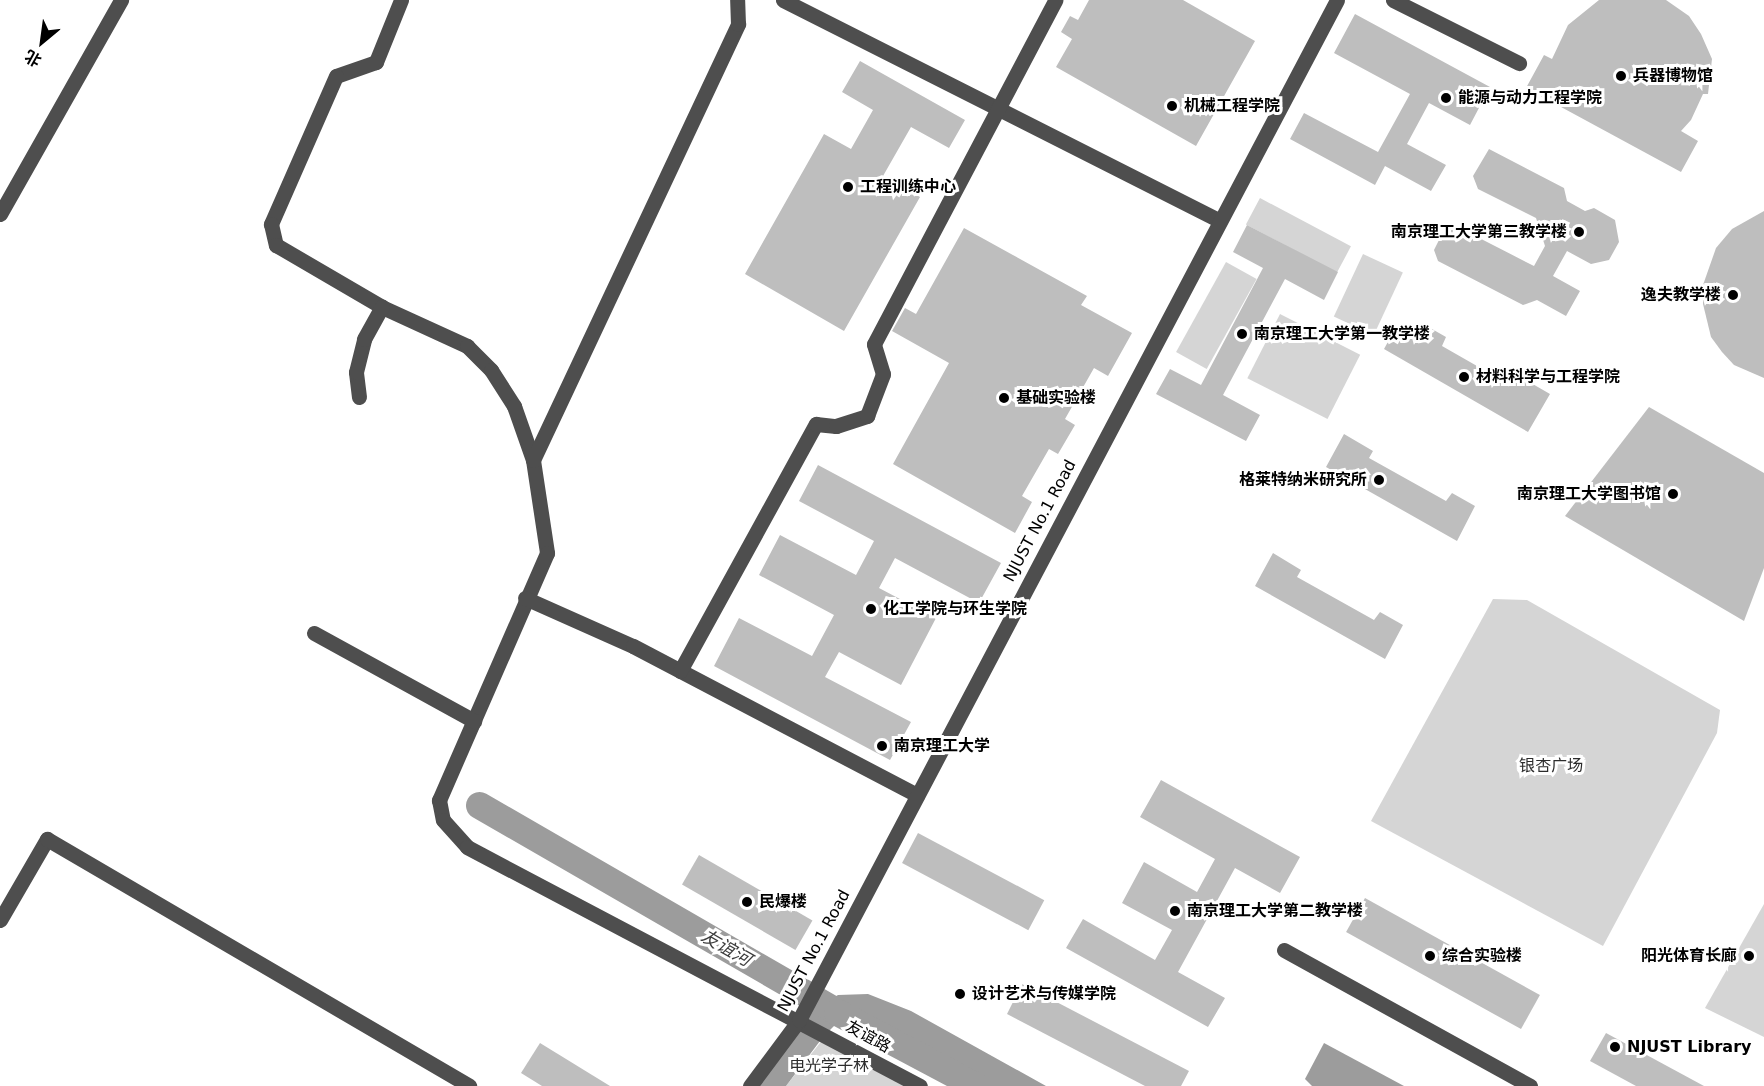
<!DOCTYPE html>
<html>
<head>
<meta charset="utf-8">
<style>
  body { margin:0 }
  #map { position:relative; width:1764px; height:1086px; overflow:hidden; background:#fff; font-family:"DejaVu Sans","Noto Sans SC",sans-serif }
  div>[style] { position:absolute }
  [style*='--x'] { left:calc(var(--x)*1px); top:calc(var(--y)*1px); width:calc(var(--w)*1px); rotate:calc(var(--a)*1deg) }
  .green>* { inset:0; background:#d5d5d5; transform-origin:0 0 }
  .water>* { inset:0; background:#9c9c9c }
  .river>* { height:27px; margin:-13.5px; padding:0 13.5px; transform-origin:13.5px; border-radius:13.5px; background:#9c9c9c }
  .building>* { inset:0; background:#bebebe; transform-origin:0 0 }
  .minor>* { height:15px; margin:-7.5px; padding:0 7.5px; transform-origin:7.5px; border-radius:7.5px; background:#4e4e4e }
  .dots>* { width:16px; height:16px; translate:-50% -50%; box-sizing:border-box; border:3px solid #fff; border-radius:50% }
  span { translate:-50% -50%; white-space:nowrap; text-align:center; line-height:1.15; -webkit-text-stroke:6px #fff; paint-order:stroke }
  .poi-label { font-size:16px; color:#000; font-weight:700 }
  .left { translate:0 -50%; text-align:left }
  .right { translate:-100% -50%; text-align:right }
  .street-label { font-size:16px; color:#000 }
  .park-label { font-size:16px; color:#2c2c2c }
  .water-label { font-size:18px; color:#3d3d3d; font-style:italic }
  .north { position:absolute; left:12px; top:12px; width:60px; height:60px; -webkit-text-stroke:4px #fff; paint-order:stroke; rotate:209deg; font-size:16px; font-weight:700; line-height:24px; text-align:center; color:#000 }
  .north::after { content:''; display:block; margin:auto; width:21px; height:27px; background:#000; clip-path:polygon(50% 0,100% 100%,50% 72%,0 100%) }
</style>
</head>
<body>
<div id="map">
  <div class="green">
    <div style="left:1260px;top:198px;width:103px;height:30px;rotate:28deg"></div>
    <div style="left:1363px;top:254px;width:44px;height:69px;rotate:25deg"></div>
    <div style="left:1226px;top:262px;width:35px;height:103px;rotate:29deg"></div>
    <div style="left:1280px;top:314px;width:90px;height:72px;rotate:27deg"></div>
    <div style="clip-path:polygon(1493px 599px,1527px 600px,1720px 710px,1717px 733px,1603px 946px,1371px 821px)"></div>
    <div style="clip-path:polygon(1764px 904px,1764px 1037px,1705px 1008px)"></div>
    <div style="clip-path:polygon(823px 1039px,909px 1086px,786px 1086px)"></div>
  </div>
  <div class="water">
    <div style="clip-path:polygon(868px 994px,911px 1011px,1046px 1086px,983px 1086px,885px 1028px,849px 1018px,839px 1021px,823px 1037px,786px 1086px,758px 1086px,814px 1009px,838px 995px)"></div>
    <div style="clip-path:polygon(1324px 1043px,1404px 1086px,1312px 1086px,1305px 1079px)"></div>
  </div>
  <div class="river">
    <div style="--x:479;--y:805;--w:414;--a:30"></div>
    <div style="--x:837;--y:1012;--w:157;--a:28"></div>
  </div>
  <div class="building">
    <div style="clip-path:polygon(1089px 0,1183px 0,1255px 41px,1196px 146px,1056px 67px,1072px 39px,1061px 32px,1070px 16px,1078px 20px)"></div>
    <div style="clip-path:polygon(1599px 0,1666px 0,1689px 16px,1701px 34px,1712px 59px,1708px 94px,1703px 94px,1691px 120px,1681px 131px,1698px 141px,1681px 172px,1526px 88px,1544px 55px,1552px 59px,1568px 25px)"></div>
    <div style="clip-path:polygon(1355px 14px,1490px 87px,1470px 125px,1429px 103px,1407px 144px,1446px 165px,1431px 191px,1385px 166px,1375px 185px,1290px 139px,1304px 113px,1378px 152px,1410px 94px,1334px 53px)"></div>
    <div style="clip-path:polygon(860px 61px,965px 120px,949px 148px,911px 127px,883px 176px,920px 197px,844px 331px,745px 274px,824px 134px,851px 149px,873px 110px,842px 92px)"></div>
    <div style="clip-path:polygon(1489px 149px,1564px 188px,1567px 201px,1585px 211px,1594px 208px,1615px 220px,1619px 242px,1609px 260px,1591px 264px,1567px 251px,1553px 276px,1580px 291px,1566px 316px,1537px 300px,1523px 305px,1438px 261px,1434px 250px,1448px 222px,1534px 266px,1545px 246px,1536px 218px,1478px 189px,1473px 176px)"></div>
    <div style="clip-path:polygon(1764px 211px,1764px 378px,1734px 365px,1722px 352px,1711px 337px,1703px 304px,1703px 285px,1716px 248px,1732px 229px)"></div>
    <div style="clip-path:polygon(1247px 225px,1338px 272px,1324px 300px,1285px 279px,1223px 395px,1260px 415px,1246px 441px,1156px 394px,1170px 369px,1201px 385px,1263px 268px,1233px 252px)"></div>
    <div style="clip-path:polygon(964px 228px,1087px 296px,1081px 305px,1132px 333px,1108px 376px,1094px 368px,1065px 419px,1075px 425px,1058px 454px,1049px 449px,1022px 496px,1032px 502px,1015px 533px,893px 464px,949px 363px,892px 331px,905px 308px,916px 314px)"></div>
    <div style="clip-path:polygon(1425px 325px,1446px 337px,1442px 346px,1505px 382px,1512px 372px,1550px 394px,1528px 432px,1384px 349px,1395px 329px,1416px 341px)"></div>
    <div style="clip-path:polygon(1649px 407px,1764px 473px,1764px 568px,1744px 621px,1565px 516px)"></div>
    <div style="clip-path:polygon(1344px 434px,1373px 451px,1369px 458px,1446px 501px,1452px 493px,1475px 506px,1457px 541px,1326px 467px)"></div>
    <div style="clip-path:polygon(818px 465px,1001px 563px,979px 603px,895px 558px,879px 588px,936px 618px,901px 685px,839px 652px,825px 677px,911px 722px,890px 760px,714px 666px,739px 618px,812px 656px,834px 615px,759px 575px,780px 535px,856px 575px,874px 541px,799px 501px)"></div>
    <div style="clip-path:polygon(1273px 553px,1301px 570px,1297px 577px,1374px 620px,1380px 612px,1403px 625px,1385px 659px,1255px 586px)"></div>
    <div style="clip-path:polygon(1161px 780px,1300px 857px,1280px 893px,1235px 868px,1178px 972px,1225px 998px,1208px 1027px,1066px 948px,1083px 919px,1155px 960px,1172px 930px,1122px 903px,1144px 862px,1197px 892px,1215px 859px,1140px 817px)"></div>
    <div style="left:918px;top:833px;width:143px;height:34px;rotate:28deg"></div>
    <div style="left:699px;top:855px;width:131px;height:34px;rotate:30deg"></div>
    <div style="left:1365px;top:898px;width:200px;height:39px;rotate:29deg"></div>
    <div style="clip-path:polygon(1022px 984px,1189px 1071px,1181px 1086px,1145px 1086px,1007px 1014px)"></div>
    <div style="clip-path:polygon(1606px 1033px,1704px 1086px,1636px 1086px,1590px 1061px)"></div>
    <div style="clip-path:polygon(540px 1043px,610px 1086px,542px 1086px,521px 1073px)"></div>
  </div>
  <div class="minor">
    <div style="--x:401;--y:0;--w:67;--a:112"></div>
    <div style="--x:376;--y:62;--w:42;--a:160.7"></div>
    <div style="--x:336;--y:76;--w:162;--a:113.7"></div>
    <div style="--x:271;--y:224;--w:22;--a:77"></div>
    <div style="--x:276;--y:245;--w:123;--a:30.3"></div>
    <div style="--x:382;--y:307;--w:94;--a:24.6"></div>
    <div style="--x:467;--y:346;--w:34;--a:45"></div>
    <div style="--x:491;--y:370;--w:43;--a:57.4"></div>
    <div style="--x:514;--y:406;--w:57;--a:70.6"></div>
    <div style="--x:533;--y:460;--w:94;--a:81.4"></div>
    <div style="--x:547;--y:553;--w:270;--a:113.6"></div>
    <div style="--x:439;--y:800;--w:20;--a:79"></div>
    <div style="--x:443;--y:820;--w:36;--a:48"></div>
    <div style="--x:467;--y:847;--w:512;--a:27.82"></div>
    <div style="--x:783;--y:0;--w:487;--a:26.8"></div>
    <div style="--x:1393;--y:0;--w:141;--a:26.6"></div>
    <div style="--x:0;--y:214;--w:246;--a:-60.5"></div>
    <div style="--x:359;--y:397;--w:25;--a:-97"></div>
    <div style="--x:356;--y:372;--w:34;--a:-76"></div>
    <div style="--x:364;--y:339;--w:37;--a:-61"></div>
    <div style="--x:533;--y:460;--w:482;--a:-64.8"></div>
    <div style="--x:738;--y:24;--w:24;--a:-92"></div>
    <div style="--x:525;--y:598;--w:118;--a:24"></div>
    <div style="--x:633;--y:646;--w:321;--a:27.7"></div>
    <div style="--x:314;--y:633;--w:183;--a:28.8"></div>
    <div style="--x:680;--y:671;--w:282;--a:-61.2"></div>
    <div style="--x:816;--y:424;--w:20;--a:6"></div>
    <div style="--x:836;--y:426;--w:33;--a:-18"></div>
    <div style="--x:867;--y:416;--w:45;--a:-69.1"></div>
    <div style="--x:883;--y:374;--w:31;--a:-107"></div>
    <div style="--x:874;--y:344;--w:389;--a:-62.2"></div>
    <div style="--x:0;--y:920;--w:94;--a:-59.9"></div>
    <div style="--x:47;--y:839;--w:489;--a:30.3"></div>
    <div style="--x:1284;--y:950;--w:281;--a:28.9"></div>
    <div style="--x:750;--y:1086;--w:82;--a:-53.4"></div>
    <div style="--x:799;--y:1020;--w:1153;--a:-62.19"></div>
  </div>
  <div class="dots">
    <div style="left:1621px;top:76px;background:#000"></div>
    <div style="left:1446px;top:98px;background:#000"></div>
    <div style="left:1172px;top:106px;background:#000"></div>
    <div style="left:848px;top:187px;background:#000"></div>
    <div style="left:1579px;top:232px;background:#000"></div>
    <div style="left:1733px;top:295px;background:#000"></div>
    <div style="left:1242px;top:334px;background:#000"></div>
    <div style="left:1464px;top:377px;background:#000"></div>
    <div style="left:1004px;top:398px;background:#000"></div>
    <div style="left:1379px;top:480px;background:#000"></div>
    <div style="left:1673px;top:494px;background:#000"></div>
    <div style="left:871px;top:609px;background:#000"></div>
    <div style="left:882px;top:746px;background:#000"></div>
    <div style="left:747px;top:902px;background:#000"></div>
    <div style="left:1175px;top:911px;background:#000"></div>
    <div style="left:1430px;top:956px;background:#000"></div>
    <div style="left:1749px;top:956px;background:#000"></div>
    <div style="left:960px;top:994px;background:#000"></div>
    <div style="left:1615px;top:1047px;background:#000"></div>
  </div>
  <div class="poi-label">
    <span class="left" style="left:1633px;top:76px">兵器博物馆</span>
    <span class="left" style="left:1458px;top:98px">能源与动力工程学院</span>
    <span class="left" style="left:1184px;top:106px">机械工程学院</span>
    <span class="left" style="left:860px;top:187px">工程训练中心</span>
    <span class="right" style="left:1567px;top:232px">南京理工大学第三教学楼</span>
    <span class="right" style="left:1721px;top:295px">逸夫教学楼</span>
    <span class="left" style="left:1254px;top:334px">南京理工大学第一教学楼</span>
    <span class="left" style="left:1476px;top:377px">材料科学与工程学院</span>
    <span class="left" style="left:1016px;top:398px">基础实验楼</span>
    <span class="right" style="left:1367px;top:480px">格莱特纳米研究所</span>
    <span class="right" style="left:1661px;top:494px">南京理工大学图书馆</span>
    <span class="left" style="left:883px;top:609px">化工学院与环生学院</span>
    <span class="left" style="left:894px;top:746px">南京理工大学</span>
    <span class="left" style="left:759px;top:902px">民爆楼</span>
    <span class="left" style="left:1187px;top:911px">南京理工大学第二教学楼</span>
    <span class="left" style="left:1442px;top:956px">综合实验楼</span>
    <span class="right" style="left:1737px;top:956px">阳光体育长廊</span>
    <span class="left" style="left:972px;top:994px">设计艺术与传媒学院</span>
    <span class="left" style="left:1627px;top:1047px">NJUST Library</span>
  </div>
  <div class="street-label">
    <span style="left:1040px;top:521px;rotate:-62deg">NJUST No.1 Road</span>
    <span style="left:814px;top:951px;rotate:-62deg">NJUST No.1 Road</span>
    <span style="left:868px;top:1037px;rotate:29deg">友谊路</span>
  </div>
  <div class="park-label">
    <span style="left:1551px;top:766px">银杏广场</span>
    <span style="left:829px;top:1066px">电光学子林</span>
  </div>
  <div class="water-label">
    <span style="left:726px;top:948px;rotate:30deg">友谊河</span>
  </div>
  <div class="north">北</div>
</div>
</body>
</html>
